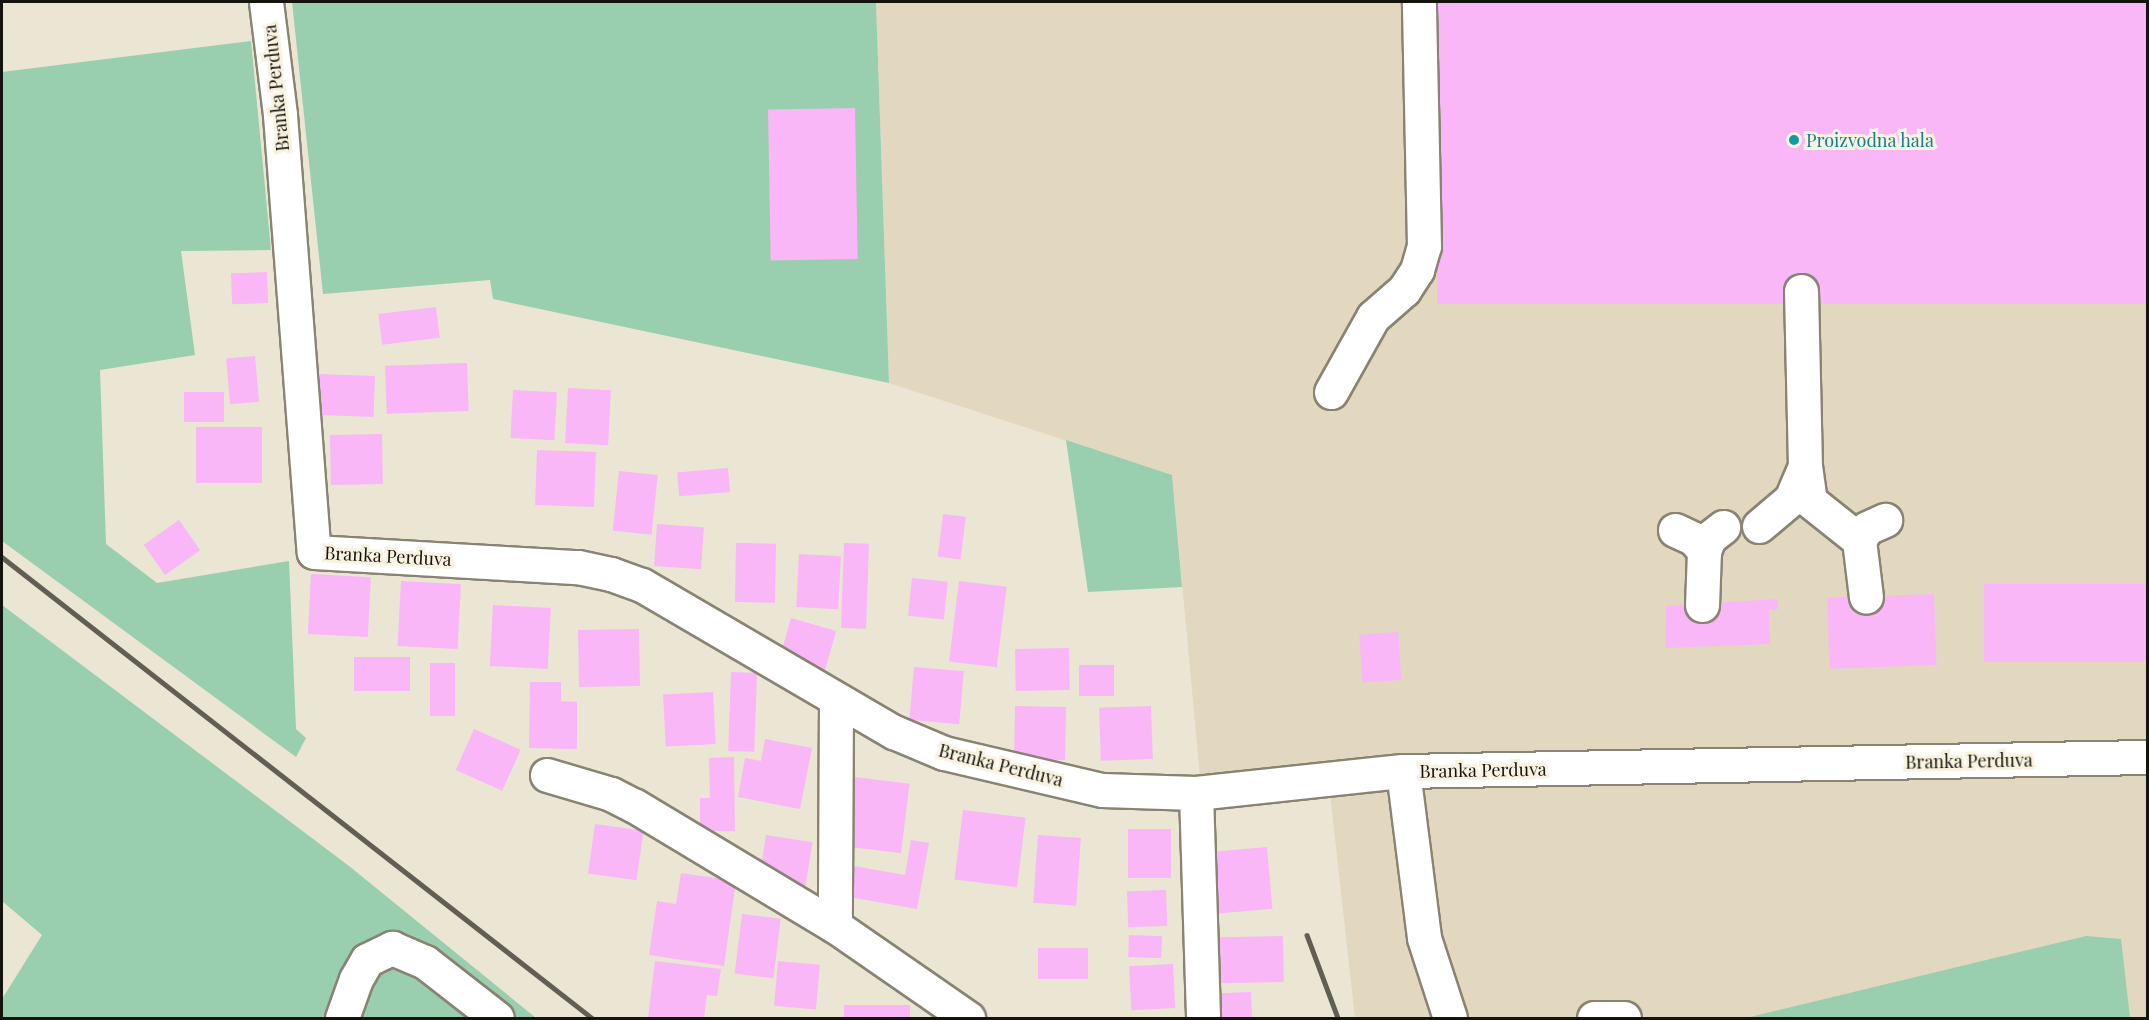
<!DOCTYPE html>
<html>
<head>
<meta charset="utf-8">
<style>
  body { margin:0 }
  #map { position:relative; width:2149px; height:1020px; overflow:hidden; background:#ebe5d3; font-family:"Playfair Display",serif }
  div>[style] { position:absolute }
  [style*='--x'] { left:calc(var(--x)*1px); top:calc(var(--y)*1px); width:calc(var(--w)*1px); rotate:calc(var(--a)*1deg) }
  .built>* { inset:0; background:#e1d8bf }
  .green>* { inset:0; background:#99ceae }
  .building>* { inset:0; background:#f9b7f8; transform-origin:0 0 }
  .roads { filter:drop-shadow(2px 0 #898373) drop-shadow(-2px 0 #898373) drop-shadow(0 2px #898373) drop-shadow(0 -2px #898373) }
  .minor>* { height:33px; margin:-16.5px; padding:0 16.5px; transform-origin:16.5px; border-radius:16.5px; background:#fff }
  .rail>* { height:4.5px; margin:-2.25px; padding:0 2.25px; transform-origin:2.25px; border-radius:2.25px; background:#615e54 }
  .dots>* { width:16px; height:16px; translate:-50% -50%; box-sizing:border-box; border:3px solid #f9f2e0; border-radius:50% }
  span { translate:-50% -50%; white-space:nowrap; text-align:center; line-height:1.15; -webkit-text-stroke:6px #f9f2e0; paint-order:stroke }
  .street-label { font-size:18px; color:#15130d }
  .culture-label { font-size:18px; color:#0d838f }
  .left { translate:0 -50%; text-align:left }
  .frame { position:absolute; inset:0; border:3px solid #15130d; pointer-events:none }
</style>
</head>
<body>
<div id="map">
  <div class="built">
    <div style="clip-path:polygon(876px 2px,2147px 2px,2147px 1018px,1355px 1018px,1330px 794px,1200px 777px,1172px 475px,889px 383px)"></div>
  </div>
  <div class="green">
    <div style="clip-path:polygon(292px 2px,876px 2px,889px 383px,493px 299px,490px 280px,323px 294px)"></div>
    <div style="clip-path:polygon(251px 41px,271px 250px,181px 251px,195px 355px,100px 370px,106px 544px,157px 583px,289px 561px,296px 729px,306px 738px,296px 757px,2px 541px,2px 72px)"></div>
    <div style="clip-path:polygon(1066px 440px,1172px 475px,1182px 587px,1088px 592px)"></div>
    <div style="clip-path:polygon(2px 605px,349px 866px,536px 1018px,514px 1018px,408px 940px,334px 1018px,2px 1018px,2px 999px,42px 935px,2px 901px)"></div>
    <div style="clip-path:polygon(2086px 936px,2121px 939px,2130px 1018px,1746px 1018px)"></div>
    <div style="clip-path:polygon(396px 960px,477px 1018px,350px 1018px,364px 977px)"></div>
  </div>
  <div class="building">
    <div style="left:1437px;top:2px;width:711px;height:302px"></div>
    <div style="left:855px;top:108px;width:151px;height:87px;rotate:89deg"></div>
    <div style="left:267px;top:272px;width:31px;height:36px;rotate:88deg"></div>
    <div style="left:436px;top:307px;width:31px;height:58px;rotate:83deg"></div>
    <div style="left:255px;top:356px;width:46px;height:29px;rotate:85deg"></div>
    <div style="left:467px;top:363px;width:48px;height:82px;rotate:88deg"></div>
    <div style="left:320px;top:374px;width:55px;height:41px;rotate:2deg"></div>
    <div style="left:568px;top:388px;width:43px;height:55px;rotate:3deg"></div>
    <div style="left:513px;top:390px;width:44px;height:48px;rotate:3deg"></div>
    <div style="left:184px;top:392px;width:40px;height:30px"></div>
    <div style="left:196px;top:427px;width:66px;height:56px"></div>
    <div style="left:382px;top:434px;width:50px;height:52px;rotate:89deg"></div>
    <div style="left:537px;top:450px;width:59px;height:55px;rotate:2deg"></div>
    <div style="left:728px;top:468px;width:24px;height:51px;rotate:85deg"></div>
    <div style="left:619px;top:471px;width:39px;height:60px;rotate:6deg"></div>
    <div style="left:943px;top:514px;width:23px;height:43px;rotate:7deg"></div>
    <div style="left:179px;top:520px;width:37px;height:43px;rotate:55deg"></div>
    <div style="left:657px;top:524px;width:47px;height:42px;rotate:4deg"></div>
    <div style="left:736px;top:543px;width:40px;height:59px;rotate:1deg"></div>
    <div style="left:844px;top:543px;width:25px;height:85px;rotate:2deg"></div>
    <div style="left:799px;top:554px;width:42px;height:53px;rotate:3deg"></div>
    <div style="left:311px;top:574px;width:60px;height:60px;rotate:3deg"></div>
    <div style="left:912px;top:578px;width:36px;height:38px;rotate:6deg"></div>
    <div style="left:401px;top:581px;width:60px;height:65px;rotate:3deg"></div>
    <div style="left:959px;top:581px;width:48px;height:81px;rotate:7deg"></div>
    <div style="left:2148px;top:584px;width:78px;height:164px;rotate:90deg"></div>
    <div style="left:1934px;top:594px;width:71px;height:107px;rotate:88deg"></div>
    <div style="clip-path:polygon(1778px 599px,1777px 610px,1769px 610px,1770px 644px,1665px 648px,1666px 606px)"></div>
    <div style="left:493px;top:605px;width:58px;height:61px;rotate:3deg"></div>
    <div style="left:791px;top:618px;width:47px;height:42px;rotate:16deg"></div>
    <div style="left:639px;top:629px;width:57px;height:61px;rotate:89deg"></div>
    <div style="left:1398px;top:632px;width:48px;height:39px;rotate:86deg"></div>
    <div style="left:1069px;top:648px;width:42px;height:54px;rotate:89deg"></div>
    <div style="left:410px;top:657px;width:34px;height:56px;rotate:90deg"></div>
    <div style="left:430px;top:663px;width:25px;height:53px"></div>
    <div style="left:1079px;top:665px;width:35px;height:31px"></div>
    <div style="left:914px;top:667px;width:50px;height:53px;rotate:5deg"></div>
    <div style="left:731px;top:672px;width:26px;height:79px;rotate:2deg"></div>
    <div style="clip-path:polygon(530px 682px,561px 682px,561px 701px,577px 702px,577px 749px,529px 748px)"></div>
    <div style="left:713px;top:692px;width:52px;height:50px;rotate:87deg"></div>
    <div style="left:1015px;top:706px;width:51px;height:53px;rotate:1deg"></div>
    <div style="left:1151px;top:706px;width:53px;height:52px;rotate:88deg"></div>
    <div style="left:474px;top:729px;width:51px;height:45px;rotate:24deg"></div>
    <div style="clip-path:polygon(765px 739px,812px 748px,800px 809px,738px 797px,745px 758px,761px 761px)"></div>
    <div style="clip-path:polygon(734px 757px,735px 831px,700px 831px,700px 798px,710px 798px,709px 758px)"></div>
    <div style="left:847px;top:776px;width:63px;height:70px;rotate:7deg"></div>
    <div style="left:963px;top:810px;width:63px;height:70px;rotate:7deg"></div>
    <div style="left:595px;top:824px;width:49px;height:50px;rotate:8deg"></div>
    <div style="left:1128px;top:829px;width:43px;height:49px"></div>
    <div style="left:766px;top:835px;width:47px;height:44px;rotate:9deg"></div>
    <div style="left:1038px;top:835px;width:43px;height:68px;rotate:4deg"></div>
    <div style="clip-path:polygon(911px 840px,929px 843px,917px 909px,849px 897px,854px 866px,905px 875px)"></div>
    <div style="left:1267px;top:847px;width:62px;height:68px;rotate:85deg"></div>
    <div style="clip-path:polygon(681px 873px,736px 881px,724px 966px,649px 955px,657px 901px,676px 904px)"></div>
    <div style="left:1166px;top:890px;width:36px;height:39px;rotate:88deg"></div>
    <div style="left:742px;top:914px;width:39px;height:60px;rotate:7deg"></div>
    <div style="left:1129px;top:935px;width:33px;height:22px;rotate:2deg"></div>
    <div style="left:1283px;top:936px;width:46px;height:67px;rotate:89deg"></div>
    <div style="left:1088px;top:948px;width:31px;height:50px;rotate:90deg"></div>
    <div style="clip-path:polygon(655px 961px,721px 969px,717px 996px,707px 995px,704px 1018px,648px 1018px)"></div>
    <div style="left:778px;top:961px;width:42px;height:45px;rotate:5deg"></div>
    <div style="left:1173px;top:964px;width:44px;height:44px;rotate:87deg"></div>
    <div style="left:1251px;top:992px;width:26px;height:41px;rotate:88deg"></div>
    <div style="left:910px;top:1005px;width:13px;height:66px;rotate:90deg"></div>
  </div>
  <div class="roads">
    <div class="minor">
      <div style="--x:266;--y:2;--w:114;--a:82.9"></div>
      <div style="--x:280;--y:115;--w:438;--a:85.6"></div>
      <div style="--x:314;--y:552;--w:264;--a:3.3"></div>
      <div style="--x:578;--y:567;--w:34;--a:12"></div>
      <div style="--x:611;--y:574;--w:33;--a:20"></div>
      <div style="--x:642;--y:585;--w:292;--a:30.3"></div>
      <div style="--x:894;--y:732;--w:54;--a:22.8"></div>
      <div style="--x:944;--y:753;--w:162;--a:13.2"></div>
      <div style="--x:1102;--y:790;--w:94;--a:1.8"></div>
      <div style="--x:1196;--y:793;--w:208;--a:-6.1"></div>
      <div style="--x:1403;--y:771;--w:745;--a:-1.08"></div>
      <div style="--x:1801;--y:291;--w:175;--a:88.7"></div>
      <div style="--x:1805;--y:466;--w:35;--a:82"></div>
      <div style="--x:1810;--y:501;--w:63;--a:38.5"></div>
      <div style="--x:1859;--y:540;--w:57;--a:83"></div>
      <div style="--x:1331;--y:392;--w:86;--a:-60.8"></div>
      <div style="--x:1373;--y:317;--w:41;--a:-41.1"></div>
      <div style="--x:1404;--y:290;--w:24;--a:-57"></div>
      <div style="--x:1417;--y:270;--w:25;--a:-74"></div>
      <div style="--x:1424;--y:246;--w:244;--a:-91.2"></div>
      <div style="--x:1759;--y:526;--w:42;--a:-40.2"></div>
      <div style="--x:1791;--y:499;--w:36;--a:-67"></div>
      <div style="--x:1675;--y:530;--w:21;--a:25"></div>
      <div style="--x:1694;--y:539;--w:16;--a:50"></div>
      <div style="--x:1704;--y:551;--w:54;--a:92.1"></div>
      <div style="--x:1859;--y:540;--w:14;--a:-56"></div>
      <div style="--x:1867;--y:528;--w:20;--a:-24"></div>
      <div style="--x:1704;--y:551;--w:14;--a:-69"></div>
      <div style="--x:1709;--y:538;--w:18;--a:-38"></div>
      <div style="--x:836;--y:701;--w:225;--a:90.3"></div>
      <div style="--x:835;--y:926;--w:162;--a:34.7"></div>
      <div style="--x:1403;--y:771;--w:168;--a:82.8"></div>
      <div style="--x:1424;--y:938;--w:84;--a:72"></div>
      <div style="--x:547;--y:775;--w:67;--a:16.5"></div>
      <div style="--x:611;--y:794;--w:27;--a:27"></div>
      <div style="--x:635;--y:806;--w:233;--a:31"></div>
      <div style="--x:1196;--y:793;--w:225;--a:88.2"></div>
      <div style="--x:342;--y:1018;--w:41;--a:-70.3"></div>
      <div style="--x:356;--y:979;--w:22;--a:-60"></div>
      <div style="--x:367;--y:960;--w:28;--a:-26"></div>
      <div style="--x:392;--y:948;--w:36;--a:23"></div>
      <div style="--x:425;--y:962;--w:91;--a:37.9"></div>
      <div style="--x:1594;--y:1018;--w:30;--a:0"></div>
    </div>
  </div>
  <div class="rail">
    <div style="--x:2;--y:557;--w:749;--a:38"></div>
    <div style="--x:1307;--y:935;--w:89;--a:69.5"></div>
  </div>
  <div class="dots">
    <div style="left:1794px;top:140px;background:#0f9aa8"></div>
  </div>
  <div class="street-label">
    <span style="left:276px;top:88px;rotate:-96deg">Branka Perduva</span>
    <span style="left:388px;top:556px;rotate:3deg">Branka Perduva</span>
    <span style="left:1969px;top:761px;rotate:-1deg">Branka Perduva</span>
    <span style="left:1001px;top:765px;rotate:14deg">Branka Perduva</span>
    <span style="left:1483px;top:770px;rotate:-1deg">Branka Perduva</span>
  </div>
  <div class="culture-label">
    <span class="left" style="left:1806px;top:140px">Proizvodna hala</span>
  </div>
  <div class="frame"></div>
</div>
</body>
</html>
